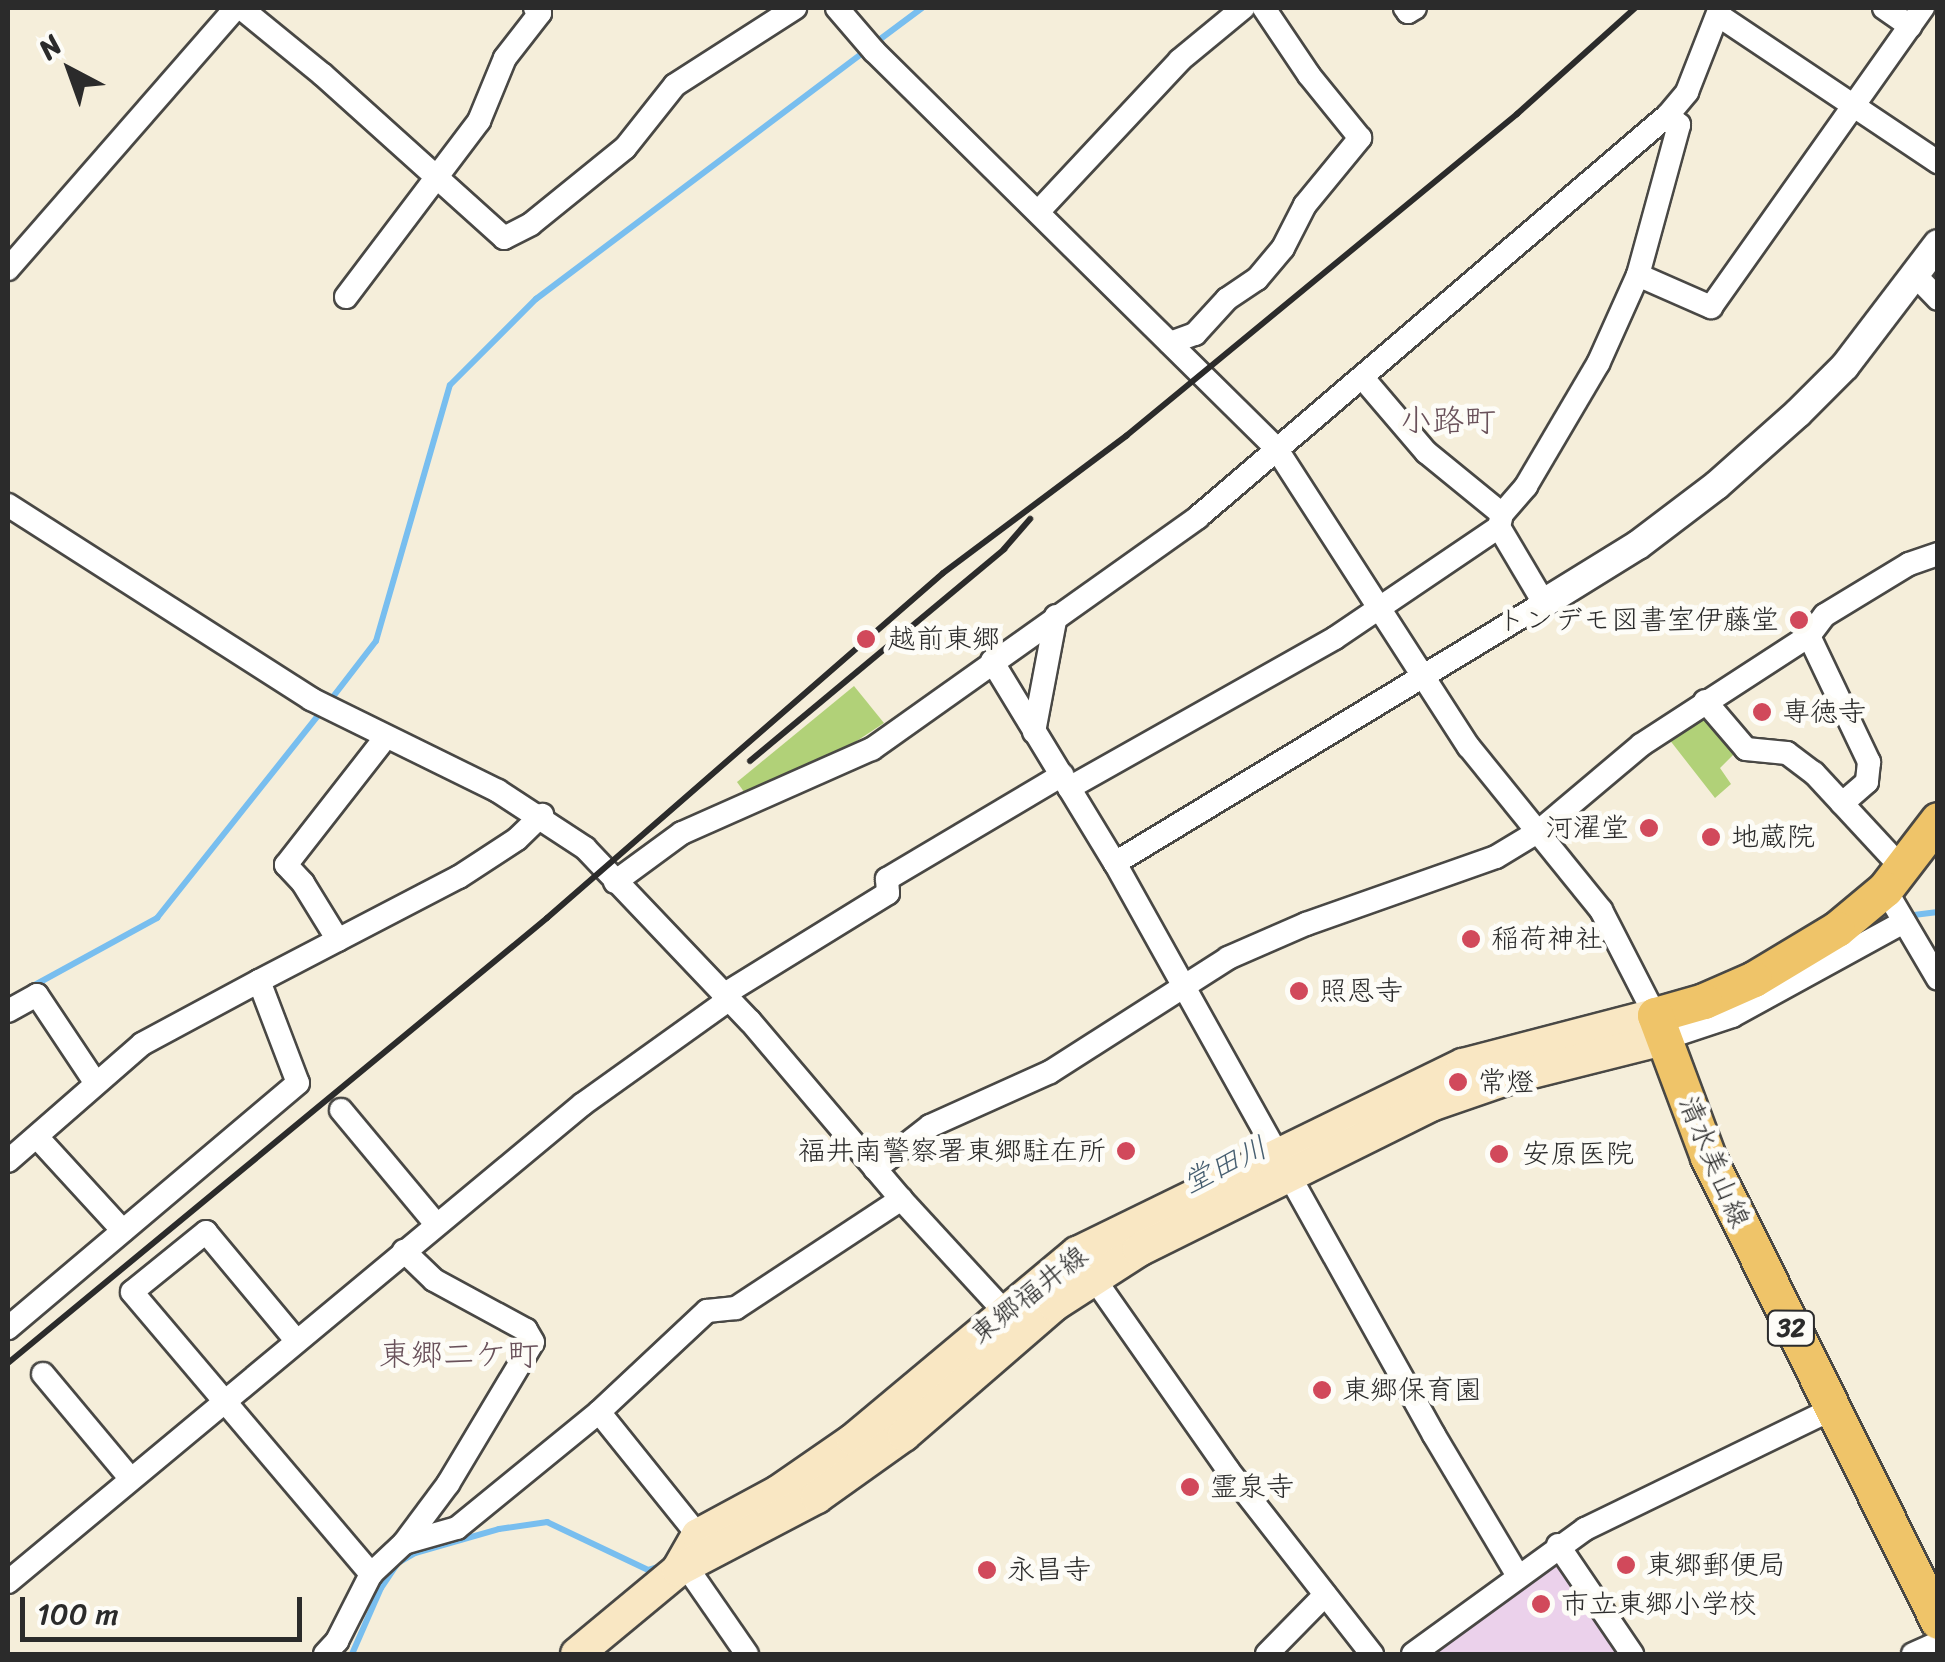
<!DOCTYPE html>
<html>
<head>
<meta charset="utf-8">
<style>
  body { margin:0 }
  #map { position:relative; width:1945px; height:1662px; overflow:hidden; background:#f5eeda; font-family:Sriracha,"Klee One",sans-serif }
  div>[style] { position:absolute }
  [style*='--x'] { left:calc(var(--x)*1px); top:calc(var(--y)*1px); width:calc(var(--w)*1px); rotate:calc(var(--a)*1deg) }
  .built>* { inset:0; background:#ebd1eb }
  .green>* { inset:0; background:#b1d178 }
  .stream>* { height:6px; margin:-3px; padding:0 3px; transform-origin:3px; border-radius:3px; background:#78beef }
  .roads { filter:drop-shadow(2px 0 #494845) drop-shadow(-2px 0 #494845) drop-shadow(0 2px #494845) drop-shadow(0 -2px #494845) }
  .minor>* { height:22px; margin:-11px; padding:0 11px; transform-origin:11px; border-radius:11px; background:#fff }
  .tertiary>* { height:28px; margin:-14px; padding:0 14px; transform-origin:14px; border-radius:14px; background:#fff }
  .secondary>* { height:32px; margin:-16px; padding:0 16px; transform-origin:16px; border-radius:16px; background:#f9e7c3 }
  .primary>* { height:35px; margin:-17.5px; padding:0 17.5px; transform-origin:17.5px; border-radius:17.5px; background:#efc469 }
  .rail>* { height:6px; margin:-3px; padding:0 3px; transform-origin:3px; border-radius:3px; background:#2b2b2b }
  .dots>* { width:28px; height:28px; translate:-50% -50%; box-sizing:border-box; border:5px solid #fdfcf7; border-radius:50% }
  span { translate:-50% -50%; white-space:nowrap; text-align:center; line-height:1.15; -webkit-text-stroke:10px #fdfcf7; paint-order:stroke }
  .shield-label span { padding:2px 8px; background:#fdfcf7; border:2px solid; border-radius:8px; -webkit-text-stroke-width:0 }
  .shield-label { font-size:25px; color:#2b2b2b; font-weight:700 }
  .poi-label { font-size:28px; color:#2b2b2b }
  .right { translate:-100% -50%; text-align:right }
  .left { translate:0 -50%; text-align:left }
  .street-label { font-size:28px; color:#2b2b2b }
  .water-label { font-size:30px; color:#465e70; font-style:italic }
  .quarter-label { font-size:32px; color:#69515a }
  .frame { position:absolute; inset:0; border:10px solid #2b2b2b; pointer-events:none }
  .north { position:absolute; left:20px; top:20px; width:100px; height:100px; -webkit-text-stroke:8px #fdfcf7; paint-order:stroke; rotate:319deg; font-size:28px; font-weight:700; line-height:40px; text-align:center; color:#2b2b2b }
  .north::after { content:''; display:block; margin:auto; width:35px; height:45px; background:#2b2b2b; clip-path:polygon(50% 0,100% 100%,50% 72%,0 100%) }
  .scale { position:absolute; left:20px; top:1597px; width:282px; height:45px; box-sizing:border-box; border:5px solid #2b2b2b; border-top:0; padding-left:12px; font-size:30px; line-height:35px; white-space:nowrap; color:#2b2b2b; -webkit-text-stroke:8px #fdfcf7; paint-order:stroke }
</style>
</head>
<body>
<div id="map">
  <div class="built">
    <div style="clip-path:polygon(1560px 1556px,1624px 1654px,1418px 1654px)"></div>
  </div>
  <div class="green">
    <div style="clip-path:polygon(854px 686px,884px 723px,837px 754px,747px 796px,737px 782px)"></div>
    <div style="clip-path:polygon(1699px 710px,1735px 753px,1720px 768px,1731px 784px,1715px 798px,1665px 734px)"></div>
  </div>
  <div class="stream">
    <div style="--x:875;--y:43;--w:59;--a:-36.7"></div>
    <div style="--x:329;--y:702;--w:77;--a:-52.4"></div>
    <div style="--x:376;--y:641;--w:266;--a:-73.9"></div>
    <div style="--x:450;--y:385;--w:122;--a:-45"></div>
    <div style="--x:536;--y:299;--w:412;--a:-37"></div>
    <div style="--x:1906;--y:916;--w:32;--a:-7"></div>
    <div style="--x:1864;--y:927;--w:32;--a:-20"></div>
    <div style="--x:31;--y:987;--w:144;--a:-28.7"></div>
    <div style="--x:157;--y:918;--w:263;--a:-51.5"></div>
    <div style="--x:352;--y:1654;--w:72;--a:-66.3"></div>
    <div style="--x:381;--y:1588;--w:30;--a:-56"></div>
    <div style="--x:398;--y:1563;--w:20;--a:-30"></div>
    <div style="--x:415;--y:1553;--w:87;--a:-15.9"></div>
    <div style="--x:499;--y:1529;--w:49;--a:-8.3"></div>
    <div style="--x:547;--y:1522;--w:112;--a:25.4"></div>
    <div style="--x:648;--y:1570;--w:13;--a:-18"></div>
  </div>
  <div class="roads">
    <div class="minor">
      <div style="--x:241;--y:8;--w:104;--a:39.2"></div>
      <div style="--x:322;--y:74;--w:245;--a:42"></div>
      <div style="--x:504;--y:238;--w:30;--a:-27"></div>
      <div style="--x:531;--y:224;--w:121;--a:-39"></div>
      <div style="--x:625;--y:148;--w:80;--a:-51.6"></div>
      <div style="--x:675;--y:85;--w:143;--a:-32.7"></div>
      <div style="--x:837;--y:8;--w:57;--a:49.3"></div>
      <div style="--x:874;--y:51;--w:565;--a:44.64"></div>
      <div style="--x:1276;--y:448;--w:356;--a:57.2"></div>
      <div style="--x:1469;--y:747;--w:210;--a:51"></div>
      <div style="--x:1601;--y:910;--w:118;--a:62.8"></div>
      <div style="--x:1405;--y:8;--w:5;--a:53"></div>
      <div style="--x:1408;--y:12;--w:8;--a:-30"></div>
      <div style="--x:1884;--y:8;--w:32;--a:35"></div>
      <div style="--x:1718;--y:15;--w:265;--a:33.8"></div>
      <div style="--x:1038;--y:212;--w:208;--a:-46.9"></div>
      <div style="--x:1180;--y:60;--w:82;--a:-39.5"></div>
      <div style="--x:8;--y:269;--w:347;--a:-48.9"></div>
      <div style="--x:1638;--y:275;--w:80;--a:23.7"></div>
      <div style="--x:1711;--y:307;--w:367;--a:-54.7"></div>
      <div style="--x:1915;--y:275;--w:33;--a:46"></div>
      <div style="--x:346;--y:297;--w:221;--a:-52.9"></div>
      <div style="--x:479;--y:121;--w:68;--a:-67.6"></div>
      <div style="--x:505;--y:58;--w:57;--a:-52.1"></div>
      <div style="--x:540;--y:13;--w:7;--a:-135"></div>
      <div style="--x:1170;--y:343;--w:27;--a:-20"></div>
      <div style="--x:1195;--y:334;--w:47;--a:-47.6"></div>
      <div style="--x:1227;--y:299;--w:36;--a:-34"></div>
      <div style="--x:1257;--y:279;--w:40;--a:-50"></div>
      <div style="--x:1283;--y:248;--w:48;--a:-62.9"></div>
      <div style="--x:1305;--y:205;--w:87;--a:-50.6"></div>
      <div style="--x:1360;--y:138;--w:81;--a:-129"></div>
      <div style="--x:1309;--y:75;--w:81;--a:-123.9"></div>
      <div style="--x:1362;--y:377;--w:99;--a:49.5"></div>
      <div style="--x:1426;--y:452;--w:98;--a:39.2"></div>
      <div style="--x:8;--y:505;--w:360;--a:32.6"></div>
      <div style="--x:311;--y:699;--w:208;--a:26.2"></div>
      <div style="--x:498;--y:791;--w:104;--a:33.2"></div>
      <div style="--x:585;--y:848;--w:239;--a:46.4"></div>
      <div style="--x:750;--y:1021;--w:233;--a:49.7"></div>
      <div style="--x:901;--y:1199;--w:167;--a:47.4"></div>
      <div style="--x:1809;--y:636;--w:140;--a:64.5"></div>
      <div style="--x:1869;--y:762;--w:20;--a:96"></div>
      <div style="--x:1867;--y:782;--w:33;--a:139"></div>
      <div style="--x:992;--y:661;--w:237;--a:58.7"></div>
      <div style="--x:1115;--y:863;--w:655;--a:60.85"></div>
      <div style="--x:1434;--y:1435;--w:164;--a:59.2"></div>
      <div style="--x:1705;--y:701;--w:63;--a:49.5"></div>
      <div style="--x:1746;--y:749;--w:41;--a:5.6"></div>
      <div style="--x:1787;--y:753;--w:34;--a:37"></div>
      <div style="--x:1814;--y:773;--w:129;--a:47.2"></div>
      <div style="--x:1034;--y:732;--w:118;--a:-79.3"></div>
      <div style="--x:1069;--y:788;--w:305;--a:-29.4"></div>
      <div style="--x:1335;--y:638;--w:198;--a:-34.1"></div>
      <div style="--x:1499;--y:527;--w:13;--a:-77"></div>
      <div style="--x:1502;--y:514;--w:37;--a:-49"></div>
      <div style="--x:1526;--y:486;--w:142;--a:-59.5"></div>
      <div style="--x:1598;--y:364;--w:98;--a:-65.8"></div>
      <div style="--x:1638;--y:275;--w:156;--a:-74.7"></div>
      <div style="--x:1679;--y:125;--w:15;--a:-138"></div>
      <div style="--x:1115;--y:863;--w:502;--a:-31.22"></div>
      <div style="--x:1544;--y:603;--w:88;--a:-120.6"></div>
      <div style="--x:615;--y:882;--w:83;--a:-36.2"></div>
      <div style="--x:682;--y:833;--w:208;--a:-23.9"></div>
      <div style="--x:872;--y:749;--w:400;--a:-35.4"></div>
      <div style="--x:1198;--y:517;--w:618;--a:-40.54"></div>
      <div style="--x:1668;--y:115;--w:30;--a:-50"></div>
      <div style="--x:1687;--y:92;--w:90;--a:-68.6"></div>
      <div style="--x:1885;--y:889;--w:104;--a:59.5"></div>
      <div style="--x:338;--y:940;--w:67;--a:-121.6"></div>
      <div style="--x:303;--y:883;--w:25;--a:-133"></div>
      <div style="--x:286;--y:865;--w:162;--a:-52"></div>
      <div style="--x:259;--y:981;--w:225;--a:-27.5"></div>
      <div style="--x:459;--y:877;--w:69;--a:-33.2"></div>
      <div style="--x:517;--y:839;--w:35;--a:-44"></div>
      <div style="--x:723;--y:995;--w:194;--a:-31.7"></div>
      <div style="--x:888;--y:893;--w:14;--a:-94"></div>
      <div style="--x:887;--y:879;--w:204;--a:-30.7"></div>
      <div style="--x:8;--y:1011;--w:33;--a:-29"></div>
      <div style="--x:37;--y:995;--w:105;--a:56.3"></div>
      <div style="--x:1663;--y:1039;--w:73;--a:-18.4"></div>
      <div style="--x:1732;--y:1016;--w:196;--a:-28.7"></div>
      <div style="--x:341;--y:1110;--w:148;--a:50.2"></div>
      <div style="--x:37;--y:1137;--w:127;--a:47.5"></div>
      <div style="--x:8;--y:1161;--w:178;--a:-41.1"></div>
      <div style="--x:142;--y:1044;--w:133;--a:-28.3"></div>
      <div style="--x:259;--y:981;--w:109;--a:69.1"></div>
      <div style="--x:298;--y:1083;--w:380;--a:139.8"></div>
      <div style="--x:875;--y:1169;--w:70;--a:-38"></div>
      <div style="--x:930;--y:1126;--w:132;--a:-24.2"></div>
      <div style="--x:1050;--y:1072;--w:211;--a:-32.6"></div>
      <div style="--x:1228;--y:958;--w:85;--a:-23.6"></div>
      <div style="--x:1306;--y:924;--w:201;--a:-19.4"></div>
      <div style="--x:1496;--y:857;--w:50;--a:-31.2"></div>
      <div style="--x:1539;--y:831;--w:133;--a:-40.1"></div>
      <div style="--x:1641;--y:745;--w:200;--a:-33"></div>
      <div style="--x:1809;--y:636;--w:26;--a:-53"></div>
      <div style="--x:1825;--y:615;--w:98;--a:-31.3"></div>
      <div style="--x:1909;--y:564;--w:31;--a:-19"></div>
      <div style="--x:1086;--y:1267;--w:248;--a:55"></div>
      <div style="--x:1228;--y:1470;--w:234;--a:52"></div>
      <div style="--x:295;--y:1339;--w:139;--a:-129.8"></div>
      <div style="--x:206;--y:1232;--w:95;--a:141"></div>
      <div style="--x:132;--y:1292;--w:370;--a:49.7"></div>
      <div style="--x:43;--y:1374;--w:136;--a:50.1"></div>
      <div style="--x:599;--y:1412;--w:148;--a:-43.1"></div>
      <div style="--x:707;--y:1311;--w:29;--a:-6"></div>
      <div style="--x:736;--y:1308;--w:198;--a:-33.4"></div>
      <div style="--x:404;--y:1543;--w:74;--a:-53.3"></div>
      <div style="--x:448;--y:1484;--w:165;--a:-59.1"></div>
      <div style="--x:533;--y:1342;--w:14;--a:-120"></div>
      <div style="--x:526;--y:1330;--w:105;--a:-151.5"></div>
      <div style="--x:434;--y:1280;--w:42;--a:-136"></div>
      <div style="--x:1558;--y:1545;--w:132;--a:55.8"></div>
      <div style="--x:686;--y:1566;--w:107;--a:55.3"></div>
      <div style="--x:8;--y:1582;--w:748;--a:-39.74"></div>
      <div style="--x:583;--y:1104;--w:178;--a:-35.6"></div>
      <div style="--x:325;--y:1654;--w:18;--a:-47"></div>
      <div style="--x:337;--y:1641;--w:75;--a:-63.1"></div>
      <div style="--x:371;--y:1574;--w:45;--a:-43.2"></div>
      <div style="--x:404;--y:1543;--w:55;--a:-15.8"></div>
      <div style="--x:457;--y:1528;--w:183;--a:-39.2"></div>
      <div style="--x:599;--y:1412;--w:158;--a:51.2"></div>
      <div style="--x:1267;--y:1654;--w:83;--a:-45.5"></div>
      <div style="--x:1413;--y:1654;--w:213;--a:-36"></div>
      <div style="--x:1585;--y:1529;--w:275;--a:-25.9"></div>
      <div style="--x:1913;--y:1654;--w:27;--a:-24"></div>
    </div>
    <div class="tertiary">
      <div style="--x:1544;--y:603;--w:110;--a:-31.7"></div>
      <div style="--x:1638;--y:545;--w:99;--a:-37.2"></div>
      <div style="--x:1717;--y:485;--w:108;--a:-41.6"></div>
      <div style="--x:1798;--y:413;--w:66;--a:-45"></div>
      <div style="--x:1845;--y:366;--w:153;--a:-52.7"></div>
    </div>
    <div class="secondary">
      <div style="--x:678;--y:1570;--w:40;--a:-60.3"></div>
      <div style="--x:698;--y:1535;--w:91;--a:-28.3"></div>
      <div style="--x:778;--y:1492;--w:91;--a:-34.7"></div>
      <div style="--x:853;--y:1440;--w:292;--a:-39.9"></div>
      <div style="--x:1077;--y:1253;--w:429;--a:-26"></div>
      <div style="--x:1463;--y:1065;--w:198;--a:-14.6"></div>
      <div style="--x:577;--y:1654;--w:131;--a:-39.7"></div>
      <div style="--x:678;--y:1570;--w:157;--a:-27.7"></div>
      <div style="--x:817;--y:1497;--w:107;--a:-35.5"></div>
      <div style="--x:904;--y:1435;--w:198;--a:-40.9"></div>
      <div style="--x:1054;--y:1305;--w:101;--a:-32.9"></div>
      <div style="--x:1139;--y:1250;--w:326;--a:-26.4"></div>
      <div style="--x:1431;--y:1105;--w:86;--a:-19.1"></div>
      <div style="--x:1512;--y:1077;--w:156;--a:-14.1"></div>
    </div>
    <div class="primary">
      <div style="--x:1938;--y:820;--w:87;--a:127.5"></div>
      <div style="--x:1885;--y:889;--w:62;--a:140.2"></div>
      <div style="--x:1837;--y:929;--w:97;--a:148.9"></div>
      <div style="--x:1754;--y:979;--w:55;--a:156.3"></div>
      <div style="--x:1704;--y:1001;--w:51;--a:164.1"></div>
      <div style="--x:1655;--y:1015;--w:152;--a:69.5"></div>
      <div style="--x:1708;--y:1157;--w:518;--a:63.63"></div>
    </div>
  </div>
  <div class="rail">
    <div style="--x:750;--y:761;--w:331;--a:-39.8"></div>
    <div style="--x:1004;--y:549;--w:40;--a:-49"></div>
    <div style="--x:8;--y:1363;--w:699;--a:-39.54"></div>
    <div style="--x:547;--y:918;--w:525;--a:-41.06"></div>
    <div style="--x:943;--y:573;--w:229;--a:-36.8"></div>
    <div style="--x:1126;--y:436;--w:507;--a:-39.47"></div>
    <div style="--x:1517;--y:114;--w:159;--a:-41.9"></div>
  </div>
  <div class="dots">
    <div style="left:1799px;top:620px;background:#d1495b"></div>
    <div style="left:866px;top:639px;background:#d1495b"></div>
    <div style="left:1762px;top:712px;background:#d1495b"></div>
    <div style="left:1649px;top:828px;background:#d1495b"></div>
    <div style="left:1711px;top:837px;background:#d1495b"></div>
    <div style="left:1471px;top:939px;background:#d1495b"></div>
    <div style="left:1299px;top:991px;background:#d1495b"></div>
    <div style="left:1458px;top:1082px;background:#d1495b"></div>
    <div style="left:1126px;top:1151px;background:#d1495b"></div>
    <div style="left:1499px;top:1154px;background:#d1495b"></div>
    <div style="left:1322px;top:1390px;background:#d1495b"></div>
    <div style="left:1190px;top:1487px;background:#d1495b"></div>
    <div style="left:1626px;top:1565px;background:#d1495b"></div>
    <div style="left:987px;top:1570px;background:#d1495b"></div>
    <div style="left:1541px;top:1604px;background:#d1495b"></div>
  </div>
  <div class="shield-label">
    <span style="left:1791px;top:1328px">32</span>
  </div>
  <div class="poi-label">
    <span class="right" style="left:1779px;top:620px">トンデモ図書室伊藤堂</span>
    <span class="left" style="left:888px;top:639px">越前東郷</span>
    <span class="left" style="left:1782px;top:712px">専徳寺</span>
    <span class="right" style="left:1629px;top:828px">河濯堂</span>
    <span class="left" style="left:1731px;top:837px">地蔵院</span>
    <span class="left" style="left:1491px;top:939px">稲荷神社</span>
    <span class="left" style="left:1319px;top:991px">照恩寺</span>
    <span class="left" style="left:1478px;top:1082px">常燈</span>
    <span class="right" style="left:1106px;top:1151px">福井南警察署東郷駐在所</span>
    <span class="left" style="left:1522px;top:1154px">安原医院</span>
    <span class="left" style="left:1342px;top:1390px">東郷保育園</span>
    <span class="left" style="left:1210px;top:1487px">霊泉寺</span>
    <span class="left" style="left:1646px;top:1565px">東郷郵便局</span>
    <span class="left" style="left:1007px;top:1570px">永昌寺</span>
    <span class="left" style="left:1561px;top:1604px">市立東郷小学校</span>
  </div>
  <div class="street-label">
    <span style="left:1714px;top:1162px;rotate:67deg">清水美山線</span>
    <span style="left:1029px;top:1295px;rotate:-38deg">東郷福井線</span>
  </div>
  <div class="water-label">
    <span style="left:1225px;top:1165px;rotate:-26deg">堂田川</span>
  </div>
  <div class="quarter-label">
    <span style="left:1448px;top:421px">小路町</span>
    <span style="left:459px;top:1355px">東郷二ケ町</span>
  </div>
  <div class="frame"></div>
  <div class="north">N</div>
  <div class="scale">100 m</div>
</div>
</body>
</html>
